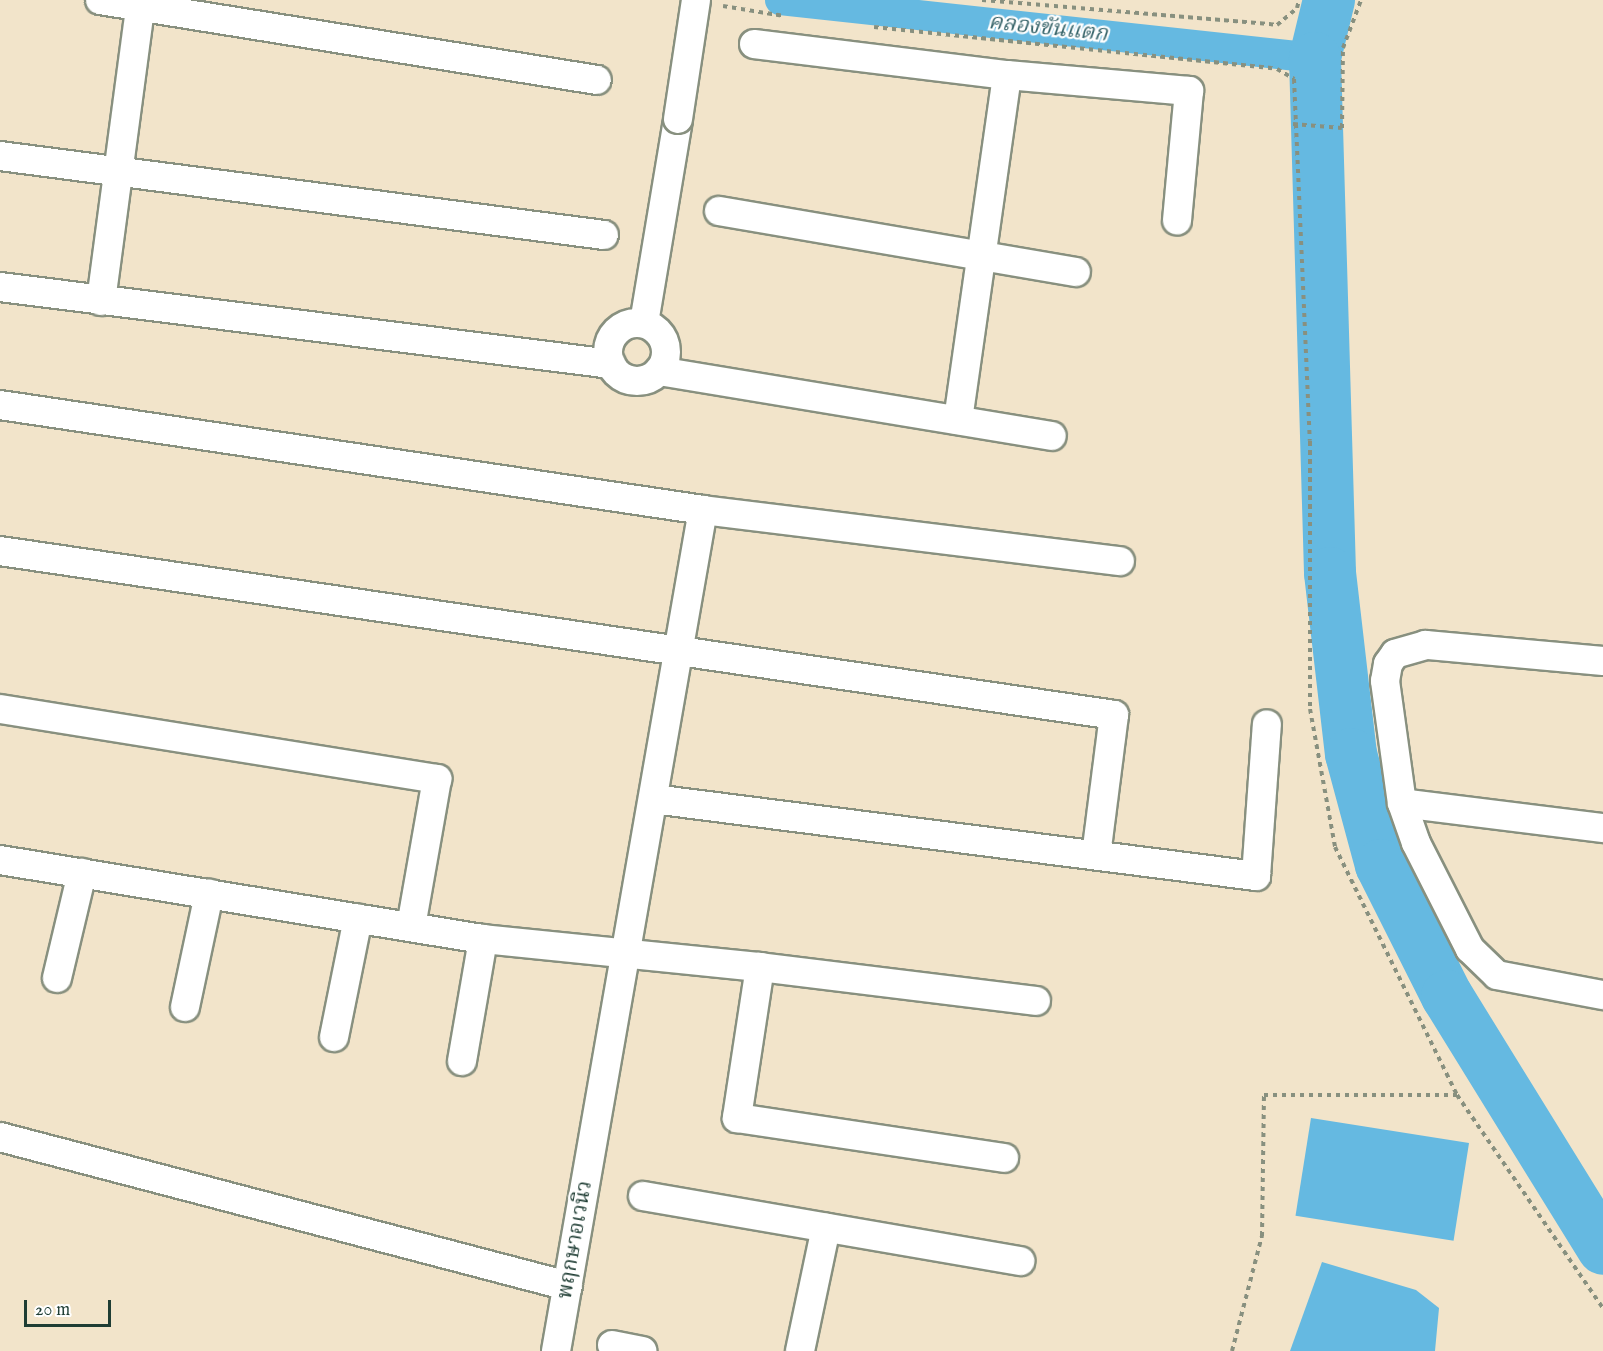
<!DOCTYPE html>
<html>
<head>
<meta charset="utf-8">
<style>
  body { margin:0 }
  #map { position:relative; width:1603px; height:1351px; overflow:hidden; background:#f2e4ca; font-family:"IM FELL English","Noto Serif Thai",serif }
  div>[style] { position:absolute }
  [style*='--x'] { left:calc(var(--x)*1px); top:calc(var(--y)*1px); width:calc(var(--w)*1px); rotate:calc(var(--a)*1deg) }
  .water>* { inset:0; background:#65b9e1; transform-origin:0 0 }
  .canal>* { height:30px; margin:-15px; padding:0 15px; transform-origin:15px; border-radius:15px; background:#65b9e1 }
  .river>* { height:52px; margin:-26px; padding:0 26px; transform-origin:26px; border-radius:26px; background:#65b9e1 }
  .path>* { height:4px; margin-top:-2px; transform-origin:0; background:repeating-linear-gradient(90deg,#88907f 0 4.5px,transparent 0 9px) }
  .roads { filter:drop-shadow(2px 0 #88907f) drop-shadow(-2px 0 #88907f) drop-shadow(0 2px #88907f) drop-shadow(0 -2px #88907f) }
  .minor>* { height:28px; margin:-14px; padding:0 14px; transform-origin:14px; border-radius:14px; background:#fff }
  .minor>.ring { margin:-14px; padding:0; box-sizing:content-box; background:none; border:28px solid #fff; border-radius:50% }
  .bridges { filter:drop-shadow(2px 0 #88907f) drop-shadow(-2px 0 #88907f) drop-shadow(0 2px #88907f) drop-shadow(0 -2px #88907f) }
  .minor-bridge>* { height:28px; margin:-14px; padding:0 14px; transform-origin:14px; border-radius:14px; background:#fff }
  span { translate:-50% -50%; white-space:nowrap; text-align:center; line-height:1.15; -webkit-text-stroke:4.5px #fff; paint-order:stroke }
  .street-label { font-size:21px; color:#1f3d34 }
  .water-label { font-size:22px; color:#346268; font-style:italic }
  .scale { position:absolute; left:24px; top:1300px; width:87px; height:27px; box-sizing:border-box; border:3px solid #1f3d34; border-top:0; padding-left:8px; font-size:18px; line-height:21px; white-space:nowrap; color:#1f3d34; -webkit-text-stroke:4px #fff; paint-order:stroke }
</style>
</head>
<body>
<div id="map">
  <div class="water">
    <div style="left:1311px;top:1118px;width:160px;height:99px;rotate:9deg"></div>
    <div style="clip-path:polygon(1322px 1262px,1416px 1290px,1439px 1308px,1435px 1351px,1290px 1351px)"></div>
  </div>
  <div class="canal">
    <div style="--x:780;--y:0;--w:538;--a:6.19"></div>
  </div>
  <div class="river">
    <div style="--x:1329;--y:0;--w:60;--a:103.6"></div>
    <div style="--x:1315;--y:58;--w:515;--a:88.33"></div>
    <div style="--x:1330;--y:573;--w:182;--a:83.4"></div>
    <div style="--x:1351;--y:754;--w:115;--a:74.9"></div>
    <div style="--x:1381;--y:865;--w:147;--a:63.3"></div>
    <div style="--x:1447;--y:996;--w:297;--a:58.3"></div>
  </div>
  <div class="path">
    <div style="--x:982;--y:0;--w:296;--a:4.8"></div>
    <div style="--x:1277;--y:25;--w:26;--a:-40"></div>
    <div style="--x:1297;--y:8;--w:8;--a:-76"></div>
    <div style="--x:723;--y:6;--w:62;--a:9.3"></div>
    <div style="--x:874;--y:27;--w:405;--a:5.9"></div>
    <div style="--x:1277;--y:69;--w:20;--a:30"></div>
    <div style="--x:1294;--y:79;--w:362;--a:87.5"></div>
    <div style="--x:1310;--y:441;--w:268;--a:90"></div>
    <div style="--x:1310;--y:709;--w:140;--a:79.7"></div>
    <div style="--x:1335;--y:847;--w:276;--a:63.8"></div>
    <div style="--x:1457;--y:1095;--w:258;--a:55.6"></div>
    <div style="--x:1293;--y:124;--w:49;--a:4.7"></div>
    <div style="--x:1342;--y:128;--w:80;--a:-89.3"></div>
    <div style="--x:1343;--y:48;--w:51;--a:-69.4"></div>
    <div style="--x:1232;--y:1351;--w:119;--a:-75.4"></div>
    <div style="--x:1262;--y:1236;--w:141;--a:-89.2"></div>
    <div style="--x:1264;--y:1095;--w:193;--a:0"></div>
  </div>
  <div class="roads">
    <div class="minor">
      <div style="--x:100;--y:0;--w:503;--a:9.14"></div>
      <div style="--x:754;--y:44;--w:255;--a:7"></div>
      <div style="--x:1007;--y:75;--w:183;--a:5"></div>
      <div style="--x:1189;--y:91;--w:130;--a:95.3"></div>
      <div style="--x:0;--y:156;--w:609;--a:7.45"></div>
      <div style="--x:719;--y:211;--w:362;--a:9.7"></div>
      <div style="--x:0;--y:287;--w:616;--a:7.18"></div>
      <div style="--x:101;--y:301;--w:297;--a:-82.4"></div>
      <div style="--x:644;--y:323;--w:207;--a:-80.5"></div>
      <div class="ring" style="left:608px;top:323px;width:30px;height:30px"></div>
      <div style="--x:659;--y:371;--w:398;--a:9.4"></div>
      <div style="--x:0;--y:405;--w:711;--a:8.49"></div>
      <div style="--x:703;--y:510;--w:420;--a:7"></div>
      <div style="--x:958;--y:420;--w:348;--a:-81.9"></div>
      <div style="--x:0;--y:551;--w:1126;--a:8.37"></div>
      <div style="--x:1114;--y:715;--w:141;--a:97.3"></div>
      <div style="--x:1603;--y:661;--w:178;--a:-174.8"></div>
      <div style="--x:1426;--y:645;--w:32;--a:164"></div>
      <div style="--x:1395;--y:654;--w:12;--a:125"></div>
      <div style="--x:1388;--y:664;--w:17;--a:100"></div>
      <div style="--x:1385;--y:681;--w:123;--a:82.1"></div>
      <div style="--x:1402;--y:803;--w:42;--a:70.7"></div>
      <div style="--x:1416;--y:843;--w:119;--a:63"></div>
      <div style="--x:1470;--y:949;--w:37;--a:44"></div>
      <div style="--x:1497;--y:975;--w:108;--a:10.7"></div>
      <div style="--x:0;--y:709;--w:443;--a:9.1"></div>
      <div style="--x:437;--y:779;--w:150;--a:100"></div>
      <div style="--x:653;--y:799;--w:608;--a:7.28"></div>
      <div style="--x:1256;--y:876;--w:152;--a:-85.9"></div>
      <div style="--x:1402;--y:803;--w:203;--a:7.1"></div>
      <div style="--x:0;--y:860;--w:489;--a:9.3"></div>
      <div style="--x:483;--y:939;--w:278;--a:5.8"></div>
      <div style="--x:760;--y:967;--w:278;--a:7"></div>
      <div style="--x:760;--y:967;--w:153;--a:98.7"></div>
      <div style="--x:737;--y:1118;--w:270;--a:8.5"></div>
      <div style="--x:57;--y:978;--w:108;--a:-76.6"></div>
      <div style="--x:185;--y:1007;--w:116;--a:-78"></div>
      <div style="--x:334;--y:1037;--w:121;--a:-78.6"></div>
      <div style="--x:462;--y:1061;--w:124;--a:-80.2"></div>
      <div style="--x:0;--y:1137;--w:587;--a:14.7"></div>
      <div style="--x:643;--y:1196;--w:383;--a:9.8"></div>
      <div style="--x:612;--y:1345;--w:31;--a:11"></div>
      <div style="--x:556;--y:1351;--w:854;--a:-80.09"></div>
      <div style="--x:800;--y:1351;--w:126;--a:-78.1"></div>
    </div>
  </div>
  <div class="bridges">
    <div class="minor-bridge">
      <div style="--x:678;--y:119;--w:120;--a:-81.4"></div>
    </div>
  </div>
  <div class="street-label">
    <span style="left:576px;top:1240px;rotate:-80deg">พฤกษาอเวนิว</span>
  </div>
  <div class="water-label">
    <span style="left:1048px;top:29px;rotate:6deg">คลองขันแตก</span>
  </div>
  <div class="scale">20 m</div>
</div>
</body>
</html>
